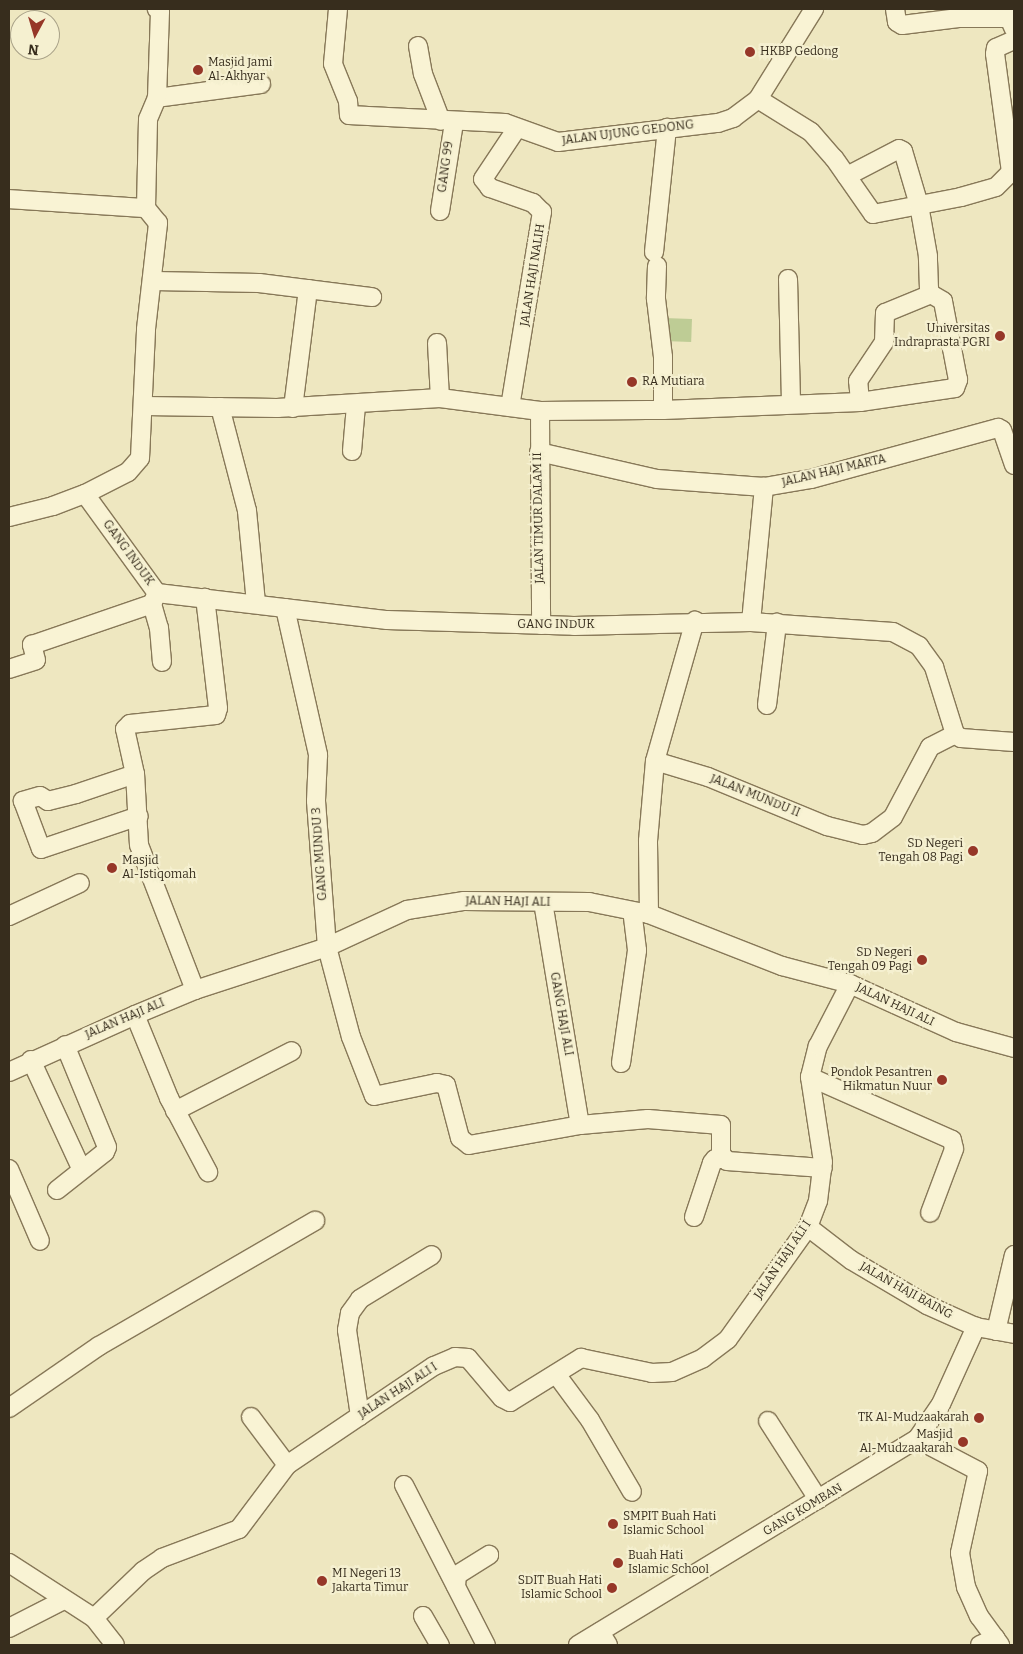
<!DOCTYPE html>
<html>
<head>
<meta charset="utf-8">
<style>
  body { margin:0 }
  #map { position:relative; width:1023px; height:1654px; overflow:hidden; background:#eee7c0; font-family:Bitter,serif }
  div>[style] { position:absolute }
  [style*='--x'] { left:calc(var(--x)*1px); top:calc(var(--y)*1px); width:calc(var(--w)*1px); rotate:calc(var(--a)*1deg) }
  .green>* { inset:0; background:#becc95; transform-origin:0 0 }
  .roads { filter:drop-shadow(1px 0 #877858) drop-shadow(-1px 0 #877858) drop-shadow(0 1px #877858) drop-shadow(0 -1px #877858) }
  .minor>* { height:18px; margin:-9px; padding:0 9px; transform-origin:9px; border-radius:9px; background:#f9f3d4 }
  .dots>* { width:14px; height:14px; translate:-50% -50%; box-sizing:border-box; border:2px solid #f5f0d0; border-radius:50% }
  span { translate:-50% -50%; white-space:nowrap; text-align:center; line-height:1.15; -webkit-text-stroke:4px #f5f0d0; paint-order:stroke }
  .poi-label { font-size:12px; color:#372d1d }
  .left { translate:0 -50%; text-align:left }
  .right { translate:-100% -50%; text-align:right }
  .street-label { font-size:12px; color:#372d1d }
  .frame { position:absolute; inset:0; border:10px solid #372d1d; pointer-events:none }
  .north { position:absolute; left:10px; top:10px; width:50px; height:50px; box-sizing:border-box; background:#f5f0d0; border:1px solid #a9a288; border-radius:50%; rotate:186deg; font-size:14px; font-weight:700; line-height:20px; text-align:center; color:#372d1d }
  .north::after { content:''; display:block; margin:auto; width:18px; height:22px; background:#963728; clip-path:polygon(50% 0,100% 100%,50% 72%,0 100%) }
</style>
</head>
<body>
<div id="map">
  <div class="green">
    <div style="left:664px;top:318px;width:28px;height:23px;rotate:2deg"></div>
  </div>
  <div class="roads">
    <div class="minor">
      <div style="--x:338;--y:9;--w:55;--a:95.2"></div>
      <div style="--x:333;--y:64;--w:40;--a:68"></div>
      <div style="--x:348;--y:101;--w:14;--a:86"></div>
      <div style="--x:349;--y:115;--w:156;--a:2.9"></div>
      <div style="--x:505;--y:123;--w:56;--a:19.7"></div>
      <div style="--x:558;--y:142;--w:161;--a:-6.8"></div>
      <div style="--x:718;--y:123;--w:16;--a:-18"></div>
      <div style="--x:733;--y:118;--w:31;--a:-37"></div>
      <div style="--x:758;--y:99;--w:106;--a:-58.1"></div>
      <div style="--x:895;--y:9;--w:13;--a:81"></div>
      <div style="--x:897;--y:22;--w:6;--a:31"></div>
      <div style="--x:902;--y:25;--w:57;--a:-7"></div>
      <div style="--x:959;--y:18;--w:50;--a:0"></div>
      <div style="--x:1009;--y:18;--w:12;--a:66"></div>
      <div style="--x:418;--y:46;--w:28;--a:80"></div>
      <div style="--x:423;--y:74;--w:50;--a:69"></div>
      <div style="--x:157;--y:98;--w:105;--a:-7.7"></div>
      <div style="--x:758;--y:99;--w:62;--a:31.9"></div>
      <div style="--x:811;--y:132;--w:35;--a:49"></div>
      <div style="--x:834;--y:158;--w:68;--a:55.1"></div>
      <div style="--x:873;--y:214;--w:90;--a:-10.9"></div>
      <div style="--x:961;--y:197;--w:36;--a:-16"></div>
      <div style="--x:996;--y:187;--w:21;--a:-45"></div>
      <div style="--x:1011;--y:172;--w:119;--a:-97.7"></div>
      <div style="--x:995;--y:54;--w:6;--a:-81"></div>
      <div style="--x:996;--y:48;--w:20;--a:-24"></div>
      <div style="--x:9;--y:199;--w:137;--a:3.8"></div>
      <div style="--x:440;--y:211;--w:89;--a:-81"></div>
      <div style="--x:654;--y:252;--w:125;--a:-84"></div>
      <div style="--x:657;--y:266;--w:33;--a:92"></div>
      <div style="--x:656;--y:299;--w:58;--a:83.1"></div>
      <div style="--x:663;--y:357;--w:53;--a:90"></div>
      <div style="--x:788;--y:279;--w:125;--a:88.6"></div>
      <div style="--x:154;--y:281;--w:105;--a:1.1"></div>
      <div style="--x:259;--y:283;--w:114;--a:7.1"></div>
      <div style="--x:437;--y:343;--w:55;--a:86.9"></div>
      <div style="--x:860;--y:402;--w:21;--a:-95"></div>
      <div style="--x:858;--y:381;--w:47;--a:-56.3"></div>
      <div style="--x:884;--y:342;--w:29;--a:-88"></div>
      <div style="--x:885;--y:313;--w:50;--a:-22.4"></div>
      <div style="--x:145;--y:406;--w:132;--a:0.9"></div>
      <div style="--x:277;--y:408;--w:163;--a:-3.5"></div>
      <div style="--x:440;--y:398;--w:101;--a:7.4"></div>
      <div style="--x:540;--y:411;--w:123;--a:-0.5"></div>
      <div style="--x:663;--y:410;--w:197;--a:-2.3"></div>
      <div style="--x:860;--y:402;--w:96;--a:-8.4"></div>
      <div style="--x:955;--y:388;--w:9;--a:-69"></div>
      <div style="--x:958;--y:380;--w:80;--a:-100.8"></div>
      <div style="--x:943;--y:301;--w:14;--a:-150"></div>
      <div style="--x:931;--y:294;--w:5;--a:-112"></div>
      <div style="--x:929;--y:289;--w:33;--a:-92"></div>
      <div style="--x:928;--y:256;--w:52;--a:-100"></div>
      <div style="--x:919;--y:205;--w:56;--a:-106.5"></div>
      <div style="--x:903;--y:151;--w:4;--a:-153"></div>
      <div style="--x:899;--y:149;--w:59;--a:152.6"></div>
      <div style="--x:220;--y:407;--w:107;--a:75.4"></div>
      <div style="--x:247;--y:511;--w:92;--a:84.4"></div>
      <div style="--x:510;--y:407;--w:198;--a:-80.7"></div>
      <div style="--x:542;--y:212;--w:13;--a:-135"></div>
      <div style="--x:533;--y:203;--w:46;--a:-160.8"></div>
      <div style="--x:490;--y:188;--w:11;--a:-128"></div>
      <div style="--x:483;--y:179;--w:61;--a:-56.3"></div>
      <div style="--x:293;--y:408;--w:120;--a:-82.8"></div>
      <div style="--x:540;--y:411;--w:214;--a:89.7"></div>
      <div style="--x:352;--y:451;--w:46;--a:-85"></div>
      <div style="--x:539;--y:452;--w:121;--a:12.9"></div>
      <div style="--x:657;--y:479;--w:107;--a:4.3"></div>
      <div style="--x:764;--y:487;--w:48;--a:-9.7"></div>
      <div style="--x:811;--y:479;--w:194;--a:-15.3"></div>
      <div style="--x:998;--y:428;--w:4;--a:27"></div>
      <div style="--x:1002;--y:430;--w:37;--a:71"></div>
      <div style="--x:85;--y:494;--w:122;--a:54"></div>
      <div style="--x:157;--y:593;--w:232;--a:6.7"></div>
      <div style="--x:387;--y:620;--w:187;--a:1.8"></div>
      <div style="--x:574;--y:626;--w:177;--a:-1.3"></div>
      <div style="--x:751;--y:622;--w:142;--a:4"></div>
      <div style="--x:893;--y:632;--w:30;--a:28"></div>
      <div style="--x:919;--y:646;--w:26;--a:54"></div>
      <div style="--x:934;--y:667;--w:70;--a:72.6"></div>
      <div style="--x:955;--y:734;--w:7;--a:34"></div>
      <div style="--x:961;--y:738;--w:53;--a:4.3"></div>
      <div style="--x:9;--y:517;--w:45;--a:-14"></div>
      <div style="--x:53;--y:506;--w:34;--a:-21"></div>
      <div style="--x:85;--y:494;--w:48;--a:-27.1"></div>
      <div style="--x:128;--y:472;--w:18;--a:-49"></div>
      <div style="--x:140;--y:458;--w:129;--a:-87.3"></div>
      <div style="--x:146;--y:329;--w:107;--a:-83.5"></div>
      <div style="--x:158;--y:223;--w:19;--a:-129"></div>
      <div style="--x:146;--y:208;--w:89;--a:-88.7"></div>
      <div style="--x:148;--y:119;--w:23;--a:-67"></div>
      <div style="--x:157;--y:98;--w:87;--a:-88"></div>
      <div style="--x:160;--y:11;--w:4;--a:-146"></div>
      <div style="--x:152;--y:604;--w:25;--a:74"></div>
      <div style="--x:159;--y:628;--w:34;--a:85"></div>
      <div style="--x:285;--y:608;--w:151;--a:77.3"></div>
      <div style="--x:318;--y:755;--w:46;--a:92.5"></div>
      <div style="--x:316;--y:801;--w:146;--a:85.7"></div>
      <div style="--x:327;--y:947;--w:93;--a:75.1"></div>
      <div style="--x:351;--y:1037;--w:63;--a:68.7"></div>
      <div style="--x:374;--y:1096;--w:64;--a:-11.7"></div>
      <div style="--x:437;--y:1083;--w:9;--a:13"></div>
      <div style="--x:446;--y:1085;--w:55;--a:75.2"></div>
      <div style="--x:460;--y:1138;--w:11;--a:38"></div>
      <div style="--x:469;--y:1145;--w:113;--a:-10.2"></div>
      <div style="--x:580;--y:1125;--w:68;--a:-5"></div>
      <div style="--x:648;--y:1119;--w:73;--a:4.7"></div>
      <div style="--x:721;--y:1125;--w:29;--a:90"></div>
      <div style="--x:721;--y:1154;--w:9;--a:49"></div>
      <div style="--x:727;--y:1161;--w:96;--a:4.2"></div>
      <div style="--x:751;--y:622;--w:136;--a:-84.5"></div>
      <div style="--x:9;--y:669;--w:28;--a:-18"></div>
      <div style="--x:36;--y:660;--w:16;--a:-105"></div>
      <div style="--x:32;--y:645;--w:127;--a:-18.9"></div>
      <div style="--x:152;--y:604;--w:12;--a:-66"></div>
      <div style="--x:767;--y:705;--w:83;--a:-83"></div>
      <div style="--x:655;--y:761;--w:146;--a:-74.1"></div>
      <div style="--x:135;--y:774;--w:62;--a:161.3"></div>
      <div style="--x:76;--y:794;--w:29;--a:166"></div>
      <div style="--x:48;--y:801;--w:9;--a:-148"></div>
      <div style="--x:40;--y:796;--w:18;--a:164"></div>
      <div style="--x:23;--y:801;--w:51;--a:69.4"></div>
      <div style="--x:41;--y:849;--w:103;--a:-18.6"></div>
      <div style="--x:543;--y:902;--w:226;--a:80.6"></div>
      <div style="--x:649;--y:914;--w:73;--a:-90.8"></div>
      <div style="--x:648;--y:841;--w:80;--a:-85"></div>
      <div style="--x:655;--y:761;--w:55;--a:16.8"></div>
      <div style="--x:708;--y:777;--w:129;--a:22.4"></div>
      <div style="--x:827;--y:826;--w:37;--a:14"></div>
      <div style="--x:863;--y:835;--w:9;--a:-13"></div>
      <div style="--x:872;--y:833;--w:26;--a:-37"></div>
      <div style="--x:893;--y:817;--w:79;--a:-62.1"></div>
      <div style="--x:930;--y:747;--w:28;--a:-27"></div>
      <div style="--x:9;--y:916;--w:78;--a:-24.9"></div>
      <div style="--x:195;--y:990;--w:155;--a:-111.1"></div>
      <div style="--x:139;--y:845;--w:71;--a:-93.2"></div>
      <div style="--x:135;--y:774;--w:46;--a:-102.5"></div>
      <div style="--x:125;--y:729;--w:7;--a:-45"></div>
      <div style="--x:130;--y:724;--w:86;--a:-6"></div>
      <div style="--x:216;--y:715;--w:7;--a:-74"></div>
      <div style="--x:218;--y:708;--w:111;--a:-96.7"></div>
      <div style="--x:135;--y:1015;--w:90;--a:67.7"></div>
      <div style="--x:169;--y:1098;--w:84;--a:62.2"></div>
      <div style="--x:31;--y:1060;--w:119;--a:65.2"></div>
      <div style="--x:621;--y:1063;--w:114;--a:-81.9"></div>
      <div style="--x:637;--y:950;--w:39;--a:-97"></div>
      <div style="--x:9;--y:1072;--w:138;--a:-24.3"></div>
      <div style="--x:135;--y:1015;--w:65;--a:-22.6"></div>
      <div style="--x:195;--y:990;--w:139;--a:-18"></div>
      <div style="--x:327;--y:947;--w:88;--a:-24.8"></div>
      <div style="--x:407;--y:910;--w:58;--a:-9"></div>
      <div style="--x:464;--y:901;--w:125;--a:0.5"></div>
      <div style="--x:589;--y:902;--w:61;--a:11.3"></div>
      <div style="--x:649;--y:914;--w:143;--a:21.4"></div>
      <div style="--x:782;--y:966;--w:70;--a:14.8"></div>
      <div style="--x:850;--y:984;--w:116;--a:24.4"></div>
      <div style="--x:956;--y:1032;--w:60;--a:15.4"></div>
      <div style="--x:810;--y:1077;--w:155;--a:23.9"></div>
      <div style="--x:952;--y:1140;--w:9;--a:77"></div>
      <div style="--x:954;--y:1149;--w:68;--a:110.6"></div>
      <div style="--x:175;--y:1111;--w:131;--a:-27.1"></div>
      <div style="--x:9;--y:1169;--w:78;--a:66.7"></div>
      <div style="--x:57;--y:1190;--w:61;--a:-38.4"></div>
      <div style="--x:105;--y:1152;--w:5;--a:-68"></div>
      <div style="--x:107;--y:1147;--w:110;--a:-112.4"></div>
      <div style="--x:694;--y:1217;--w:57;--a:-71.6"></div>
      <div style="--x:712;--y:1163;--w:5;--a:-53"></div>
      <div style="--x:715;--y:1159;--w:8;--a:0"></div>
      <div style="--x:808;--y:1227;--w:54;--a:37.5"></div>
      <div style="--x:851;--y:1260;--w:88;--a:30.6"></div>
      <div style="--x:927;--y:1305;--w:54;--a:24.2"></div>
      <div style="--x:976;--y:1327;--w:39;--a:10"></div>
      <div style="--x:996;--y:1331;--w:78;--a:-76.7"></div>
      <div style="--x:556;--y:1374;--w:57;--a:53.5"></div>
      <div style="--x:590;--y:1420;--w:83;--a:59.7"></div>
      <div style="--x:9;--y:1408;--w:109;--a:-34.6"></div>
      <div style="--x:99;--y:1346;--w:250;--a:-30.1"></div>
      <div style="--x:360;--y:1416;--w:87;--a:-98.6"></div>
      <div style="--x:347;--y:1330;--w:17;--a:-80"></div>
      <div style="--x:350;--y:1313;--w:17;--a:-54"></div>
      <div style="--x:360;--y:1299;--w:84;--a:-31.4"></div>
      <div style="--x:251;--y:1417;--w:60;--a:53.1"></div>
      <div style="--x:768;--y:1421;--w:93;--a:57.3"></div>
      <div style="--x:917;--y:1439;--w:69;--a:27.7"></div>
      <div style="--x:978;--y:1471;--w:84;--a:102.4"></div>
      <div style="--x:960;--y:1553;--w:35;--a:80"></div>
      <div style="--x:966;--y:1587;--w:32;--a:66"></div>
      <div style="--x:979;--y:1616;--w:36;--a:54"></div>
      <div style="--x:404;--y:1485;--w:180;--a:62.9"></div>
      <div style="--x:9;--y:1563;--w:101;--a:32.9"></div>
      <div style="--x:94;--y:1618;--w:34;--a:52"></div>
      <div style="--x:456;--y:1586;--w:11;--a:-85"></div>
      <div style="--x:457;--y:1575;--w:38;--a:-32"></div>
      <div style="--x:423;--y:1616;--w:34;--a:60"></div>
      <div style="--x:94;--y:1618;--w:68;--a:-43.8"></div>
      <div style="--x:143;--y:1571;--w:23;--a:-34"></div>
      <div style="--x:162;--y:1558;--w:82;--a:-20.6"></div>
      <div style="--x:239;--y:1529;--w:80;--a:-53.1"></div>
      <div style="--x:287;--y:1465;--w:177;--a:-34"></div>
      <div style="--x:434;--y:1366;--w:23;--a:-23"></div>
      <div style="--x:455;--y:1357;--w:13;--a:4"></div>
      <div style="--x:468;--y:1358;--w:52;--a:49.6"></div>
      <div style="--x:502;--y:1398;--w:9;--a:27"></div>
      <div style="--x:510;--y:1402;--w:84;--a:-31.8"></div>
      <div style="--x:581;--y:1358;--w:73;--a:11.9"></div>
      <div style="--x:652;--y:1373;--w:20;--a:-3"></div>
      <div style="--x:672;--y:1372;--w:34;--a:-24"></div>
      <div style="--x:703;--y:1358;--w:31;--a:-37"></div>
      <div style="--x:728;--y:1339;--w:138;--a:-54.5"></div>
      <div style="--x:808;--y:1227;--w:28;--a:-69"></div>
      <div style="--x:818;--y:1201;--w:39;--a:-83"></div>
      <div style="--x:823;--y:1162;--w:86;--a:-98.7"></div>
      <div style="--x:810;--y:1077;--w:32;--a:-76"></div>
      <div style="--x:818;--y:1046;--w:70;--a:-62.7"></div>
      <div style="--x:9;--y:1628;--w:62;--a:-27"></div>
      <div style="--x:600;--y:1632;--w:15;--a:58"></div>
      <div style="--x:578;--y:1645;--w:397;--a:-31.3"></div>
      <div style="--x:917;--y:1439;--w:42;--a:-55.6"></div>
      <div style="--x:941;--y:1404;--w:85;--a:-65.6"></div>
      <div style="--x:980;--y:1645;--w:17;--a:-24"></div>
    </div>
  </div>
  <div class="dots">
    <div style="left:750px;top:52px;background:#963728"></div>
    <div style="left:198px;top:70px;background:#963728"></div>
    <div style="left:1000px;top:336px;background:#963728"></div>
    <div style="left:632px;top:382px;background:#963728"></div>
    <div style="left:973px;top:851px;background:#963728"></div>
    <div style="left:112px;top:868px;background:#963728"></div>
    <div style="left:922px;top:960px;background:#963728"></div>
    <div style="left:942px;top:1080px;background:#963728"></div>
    <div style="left:979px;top:1418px;background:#963728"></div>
    <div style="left:963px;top:1442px;background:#963728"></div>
    <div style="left:613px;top:1524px;background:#963728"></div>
    <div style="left:618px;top:1563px;background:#963728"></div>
    <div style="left:322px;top:1581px;background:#963728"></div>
    <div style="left:612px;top:1588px;background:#963728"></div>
  </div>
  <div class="poi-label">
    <span class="left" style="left:760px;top:52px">HKBP Gedong</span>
    <span class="left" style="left:208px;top:70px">Masjid Jami<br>Al-Akhyar</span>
    <span class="right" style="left:990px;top:336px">Universitas<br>Indraprasta PGRI</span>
    <span class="left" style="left:642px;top:382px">RA Mutiara</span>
    <span class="right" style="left:963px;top:851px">SD Negeri<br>Tengah 08 Pagi</span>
    <span class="left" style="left:122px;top:868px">Masjid<br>Al-Istiqomah</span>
    <span class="right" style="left:912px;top:960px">SD Negeri<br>Tengah 09 Pagi</span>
    <span class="right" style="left:932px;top:1080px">Pondok Pesantren<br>Hikmatun Nuur</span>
    <span class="right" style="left:969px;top:1418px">TK Al-Mudzaakarah</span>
    <span class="right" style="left:953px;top:1442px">Masjid<br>Al-Mudzaakarah</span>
    <span class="left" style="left:623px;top:1524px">SMPIT Buah Hati<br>Islamic School</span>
    <span class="left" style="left:628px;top:1563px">Buah Hati<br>Islamic School</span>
    <span class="left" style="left:332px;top:1581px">MI Negeri 13<br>Jakarta Timur</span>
    <span class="right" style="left:602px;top:1588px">SDIT Buah Hati<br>Islamic School</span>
  </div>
  <div class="street-label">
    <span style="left:628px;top:133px;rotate:-7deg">JALAN UJUNG GEDONG</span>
    <span style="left:446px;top:167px;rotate:-82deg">GANG 99</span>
    <span style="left:533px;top:275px;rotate:-81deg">JALAN HAJI NALIH</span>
    <span style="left:834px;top:471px;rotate:-13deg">JALAN HAJI MARTA</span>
    <span style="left:539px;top:518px;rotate:-91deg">JALAN TIMUR DALAM II</span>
    <span style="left:128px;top:553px;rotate:54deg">GANG INDUK</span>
    <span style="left:556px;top:625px">GANG INDUK</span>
    <span style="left:755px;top:796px;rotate:22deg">JALAN MUNDU II</span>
    <span style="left:320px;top:854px;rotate:-94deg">GANG MUNDU 3</span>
    <span style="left:508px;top:902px;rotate:1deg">JALAN HAJI ALI</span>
    <span style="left:895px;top:1005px;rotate:25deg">JALAN HAJI ALI</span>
    <span style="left:561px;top:1014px;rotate:80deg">GANG HAJI ALI</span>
    <span style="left:125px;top:1019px;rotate:-23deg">JALAN HAJI ALI</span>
    <span style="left:783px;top:1260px;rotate:-56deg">JALAN HAJI ALI I</span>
    <span style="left:906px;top:1291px;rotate:29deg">JALAN HAJI BAING</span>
    <span style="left:398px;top:1391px;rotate:-33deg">JALAN HAJI ALI I</span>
    <span style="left:803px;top:1510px;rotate:-31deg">GANG KOMBAN</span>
  </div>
  <div class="frame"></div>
  <div class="north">N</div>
</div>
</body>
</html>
